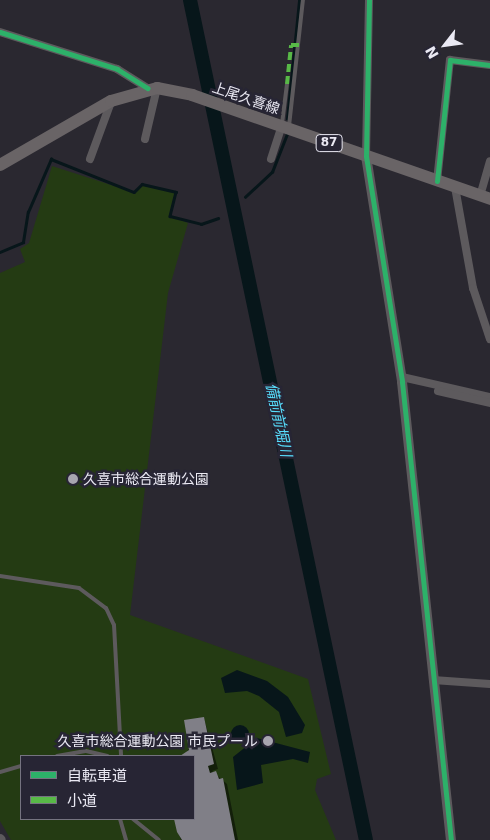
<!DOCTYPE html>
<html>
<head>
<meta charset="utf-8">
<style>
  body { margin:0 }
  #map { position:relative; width:490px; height:840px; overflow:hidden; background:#2a2830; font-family:"DejaVu Sans","Noto Sans JP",sans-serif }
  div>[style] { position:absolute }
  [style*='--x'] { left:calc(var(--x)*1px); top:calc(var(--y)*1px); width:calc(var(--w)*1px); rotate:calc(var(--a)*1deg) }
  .green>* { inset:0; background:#243b13 }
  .water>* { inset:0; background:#07161a }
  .round { border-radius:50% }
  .shadow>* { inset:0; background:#0007 }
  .stream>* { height:2.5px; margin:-1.25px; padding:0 1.25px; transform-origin:1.25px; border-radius:1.25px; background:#07161a }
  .river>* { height:14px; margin:-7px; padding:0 7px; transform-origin:7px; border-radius:7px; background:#07161a }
  .building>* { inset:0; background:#807f87 }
  .service>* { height:4px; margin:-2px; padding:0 2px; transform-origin:2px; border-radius:2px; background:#5d5a5d }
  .minor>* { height:8px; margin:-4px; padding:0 4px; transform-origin:4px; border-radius:4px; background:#5d5a5d }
  .tertiary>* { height:10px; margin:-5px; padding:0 5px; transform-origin:5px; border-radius:5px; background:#5d5a5d }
  .primary>* { height:12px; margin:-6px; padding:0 6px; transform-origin:6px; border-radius:6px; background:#696466 }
  .quiet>* { height:4px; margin-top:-2px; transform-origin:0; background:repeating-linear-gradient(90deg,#58b947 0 8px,transparent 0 12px) }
  .cycleway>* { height:5px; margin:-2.5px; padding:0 2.5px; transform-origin:2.5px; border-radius:2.5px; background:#2db169 }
  .dots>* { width:14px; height:14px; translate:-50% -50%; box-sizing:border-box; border:2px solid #272534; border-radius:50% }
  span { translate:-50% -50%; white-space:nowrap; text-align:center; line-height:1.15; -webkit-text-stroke:5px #272534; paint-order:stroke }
  .shield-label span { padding:1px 4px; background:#272534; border:1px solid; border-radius:4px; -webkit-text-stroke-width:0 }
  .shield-label { font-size:12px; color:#eae9f3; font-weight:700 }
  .street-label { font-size:14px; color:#eae9f3 }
  .poi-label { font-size:14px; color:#eae9f3 }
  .left { translate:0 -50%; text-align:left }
  .right { translate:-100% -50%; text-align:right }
  .water-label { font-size:15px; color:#58dffe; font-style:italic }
  .legend { position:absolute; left:20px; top:755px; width:175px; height:65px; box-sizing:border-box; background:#272534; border:1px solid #757380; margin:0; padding:6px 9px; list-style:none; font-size:15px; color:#eae9f3 }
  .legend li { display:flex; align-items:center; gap:10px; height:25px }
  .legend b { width:25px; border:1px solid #757380 }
  .north { position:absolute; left:420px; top:20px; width:50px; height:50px; -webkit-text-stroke:4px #272534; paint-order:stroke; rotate:240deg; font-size:14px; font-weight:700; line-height:20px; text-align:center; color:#eae9f3 }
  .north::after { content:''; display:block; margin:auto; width:18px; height:22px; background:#eae9f3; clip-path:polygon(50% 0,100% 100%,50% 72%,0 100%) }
</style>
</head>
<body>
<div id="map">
  <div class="green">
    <div style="clip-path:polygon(evenodd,52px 166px,133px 192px,142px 184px,176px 192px,171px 216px,188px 223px,168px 293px,130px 615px,308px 679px,331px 774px,317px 779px,315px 790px,336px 840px,11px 840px,0 821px,0 273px,25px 262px,20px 249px,29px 243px,52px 166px,21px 756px,194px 756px,194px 819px,21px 819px,21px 756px)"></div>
  </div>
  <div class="water">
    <div style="clip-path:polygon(237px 670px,267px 681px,288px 697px,305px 725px,302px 733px,286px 737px,279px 712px,259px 696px,247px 691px,225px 693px,221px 678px)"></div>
    <div class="round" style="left:231px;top:725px;width:18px;height:18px"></div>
    <div style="clip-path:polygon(257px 738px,310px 752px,308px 763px,293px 759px,261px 765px,263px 783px,237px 790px,233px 757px)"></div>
  </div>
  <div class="shadow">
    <div style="clip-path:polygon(204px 718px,218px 769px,212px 771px,227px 784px,238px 840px,181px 840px,178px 832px,176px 819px,194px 819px,194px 756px,185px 756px)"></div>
  </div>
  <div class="stream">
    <div style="--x:287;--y:119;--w:120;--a:-84.2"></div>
    <div style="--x:245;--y:197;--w:37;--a:-43"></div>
    <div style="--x:272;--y:172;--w:41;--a:-68.5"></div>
    <div style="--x:0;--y:252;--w:25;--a:-23"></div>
    <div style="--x:23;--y:242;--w:30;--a:-81"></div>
    <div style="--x:28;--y:212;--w:58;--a:-66.5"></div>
    <div style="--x:51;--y:159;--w:89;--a:21.7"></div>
    <div style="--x:134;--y:192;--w:11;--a:-45"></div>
    <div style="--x:142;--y:184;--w:35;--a:13"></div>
    <div style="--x:176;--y:192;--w:25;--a:104"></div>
    <div style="--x:170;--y:216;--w:32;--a:14"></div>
    <div style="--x:201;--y:224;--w:18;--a:-19"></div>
  </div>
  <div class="river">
    <div style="--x:190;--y:0;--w:858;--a:78.17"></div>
  </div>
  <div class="building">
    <div style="clip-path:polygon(204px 717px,214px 764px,208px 766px,210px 773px,216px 771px,219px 779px,223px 778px,235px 840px,182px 840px,177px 832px,174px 819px,194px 819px,194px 756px,180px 756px,189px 750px,184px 720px)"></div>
  </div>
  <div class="service">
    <div style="--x:282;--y:124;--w:40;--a:-82.9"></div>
    <div style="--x:289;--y:126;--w:127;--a:-83.7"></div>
    <div style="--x:0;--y:576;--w:80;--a:8.6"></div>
    <div style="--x:79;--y:588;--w:34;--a:37"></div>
    <div style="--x:106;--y:608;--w:19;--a:65"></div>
    <div style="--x:114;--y:625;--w:131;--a:86.9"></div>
    <div style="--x:57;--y:756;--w:29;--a:-10"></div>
    <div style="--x:86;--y:751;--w:22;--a:13"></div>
    <div style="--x:0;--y:772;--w:22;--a:-16"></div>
    <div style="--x:120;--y:819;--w:22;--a:74"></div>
    <div style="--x:133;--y:819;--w:33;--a:39"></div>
  </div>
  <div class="minor">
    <div style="--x:0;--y:32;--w:123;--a:17.5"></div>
    <div style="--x:117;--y:69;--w:36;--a:32"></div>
    <div style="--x:145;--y:139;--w:52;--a:-76.8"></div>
    <div style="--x:366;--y:156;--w:156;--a:-88.9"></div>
    <div style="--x:90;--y:159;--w:61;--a:-69.8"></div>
    <div style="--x:271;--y:159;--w:35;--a:-72"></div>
    <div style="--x:437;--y:181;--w:122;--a:-83.9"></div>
    <div style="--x:450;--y:60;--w:40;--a:7.1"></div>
    <div style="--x:455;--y:187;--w:103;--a:79.9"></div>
    <div style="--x:473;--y:288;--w:54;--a:71.6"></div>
    <div style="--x:480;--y:196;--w:36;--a:-74"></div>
    <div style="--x:402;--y:377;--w:90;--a:12.8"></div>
    <div style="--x:438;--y:391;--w:53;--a:13"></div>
    <div style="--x:433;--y:680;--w:57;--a:4"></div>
  </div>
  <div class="tertiary">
    <div style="--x:366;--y:156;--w:229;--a:80.9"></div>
    <div style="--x:402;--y:382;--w:461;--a:83.9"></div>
    <div style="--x:0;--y:839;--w:1;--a:45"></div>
  </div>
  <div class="primary">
    <div style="--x:0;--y:165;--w:128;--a:-30"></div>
    <div style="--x:111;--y:101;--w:48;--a:-15.8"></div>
    <div style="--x:157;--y:88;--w:36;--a:11"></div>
    <div style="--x:192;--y:95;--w:316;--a:19.2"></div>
  </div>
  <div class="quiet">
    <div style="--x:287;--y:84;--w:39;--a:-84"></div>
    <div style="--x:291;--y:45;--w:8;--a:0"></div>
  </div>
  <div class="cycleway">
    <div style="--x:369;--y:0;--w:156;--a:91.1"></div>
    <div style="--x:366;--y:156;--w:229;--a:80.9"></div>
    <div style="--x:402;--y:382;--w:461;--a:83.9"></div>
    <div style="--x:0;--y:32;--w:123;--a:17.5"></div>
    <div style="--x:117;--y:69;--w:36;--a:32"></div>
    <div style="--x:437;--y:181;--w:122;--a:-83.9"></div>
    <div style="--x:450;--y:60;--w:40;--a:7.1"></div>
  </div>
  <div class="dots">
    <div style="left:73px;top:479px;background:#a7a5af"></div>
    <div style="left:268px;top:741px;background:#a7a5af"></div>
  </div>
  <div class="shield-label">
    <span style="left:329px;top:143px">87</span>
  </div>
  <div class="street-label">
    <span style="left:246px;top:98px;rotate:19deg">上尾久喜線</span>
  </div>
  <div class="poi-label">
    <span class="left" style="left:83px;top:479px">久喜市総合運動公園</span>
    <span class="right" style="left:258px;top:741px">久喜市総合運動公園 市民プール</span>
  </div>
  <div class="water-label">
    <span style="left:278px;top:420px;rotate:78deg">備前前堀川</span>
  </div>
  <ul class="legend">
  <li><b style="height:6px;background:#2db169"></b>自転車道</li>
  <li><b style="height:6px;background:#58b947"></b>小道</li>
  </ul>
  <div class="north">N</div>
</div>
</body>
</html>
